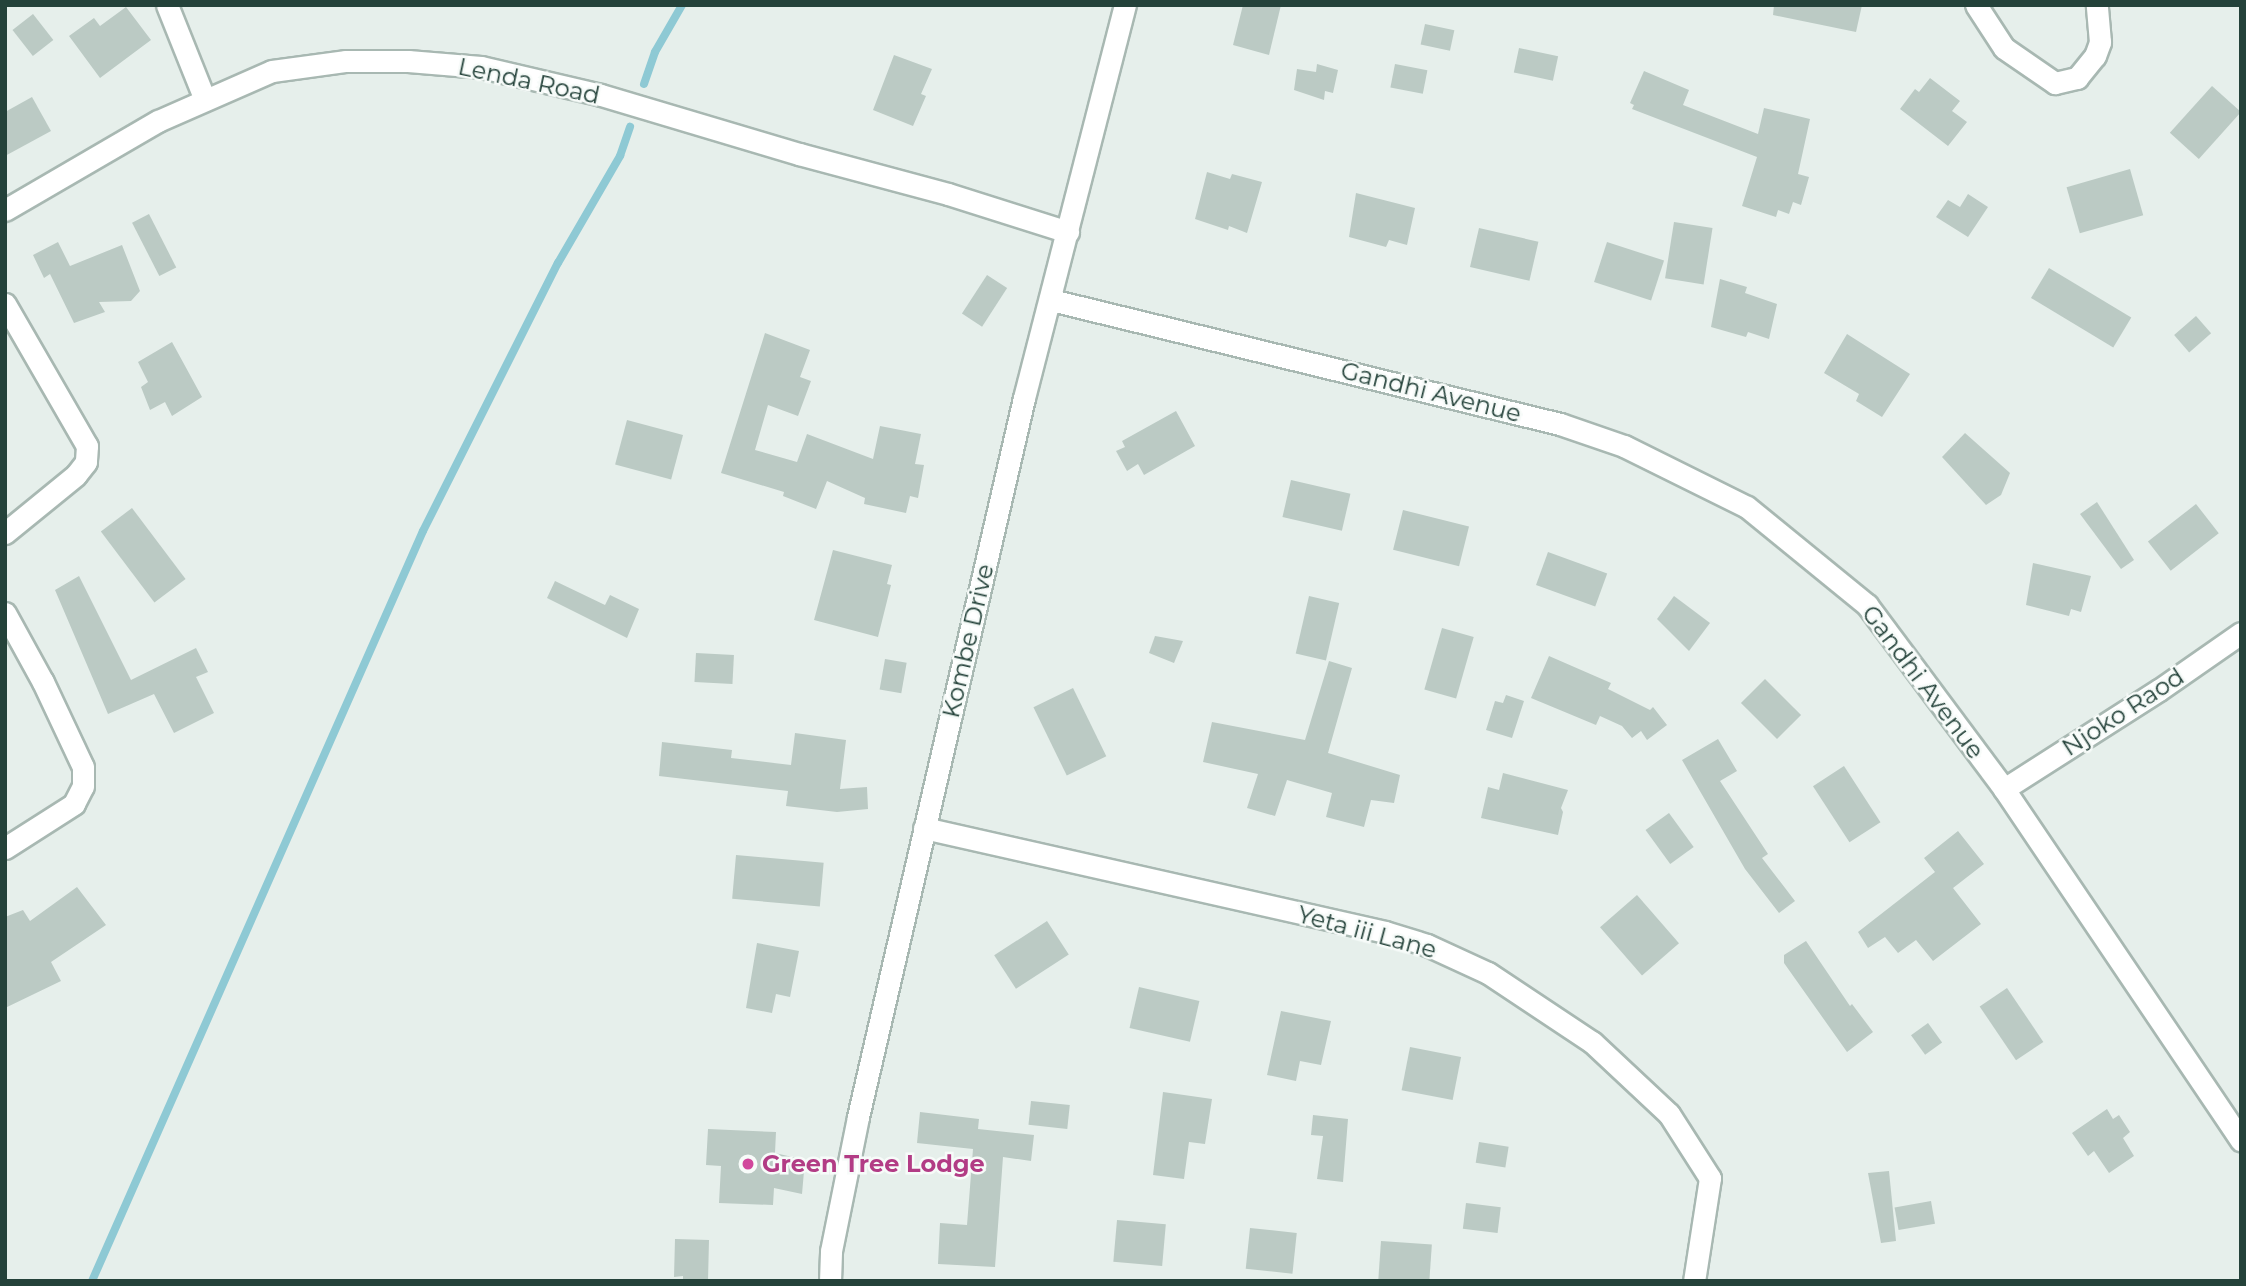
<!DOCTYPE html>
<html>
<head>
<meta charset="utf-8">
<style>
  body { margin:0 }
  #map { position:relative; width:2246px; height:1286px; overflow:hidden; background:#e6efeb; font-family:Montserrat,sans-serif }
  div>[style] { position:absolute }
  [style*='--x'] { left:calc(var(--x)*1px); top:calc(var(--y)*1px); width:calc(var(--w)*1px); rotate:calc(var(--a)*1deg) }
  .stream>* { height:8px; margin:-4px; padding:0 4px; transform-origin:4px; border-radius:4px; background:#8ec9d4 }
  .building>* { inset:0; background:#bbcac4; transform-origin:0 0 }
  .roads { filter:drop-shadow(2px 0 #a8b8b2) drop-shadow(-2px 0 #a8b8b2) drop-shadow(0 2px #a8b8b2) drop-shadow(0 -2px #a8b8b2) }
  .street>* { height:21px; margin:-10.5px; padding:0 10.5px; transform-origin:10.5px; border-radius:10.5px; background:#fff }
  .dots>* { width:19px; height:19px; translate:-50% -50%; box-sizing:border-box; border:4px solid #f7fbf9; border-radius:50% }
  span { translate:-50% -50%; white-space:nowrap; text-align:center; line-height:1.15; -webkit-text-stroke:5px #f7fbf9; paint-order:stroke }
  .street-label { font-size:24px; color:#24423a }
  .hotel-label { font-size:24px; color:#b23c85; font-weight:700 }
  .left { translate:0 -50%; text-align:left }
  .frame { position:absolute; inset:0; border:7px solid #24423a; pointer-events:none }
</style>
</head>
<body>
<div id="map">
  <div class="stream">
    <div style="--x:644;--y:84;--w:34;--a:-71"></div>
    <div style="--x:655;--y:52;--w:54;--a:-60.1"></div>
    <div style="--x:92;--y:1281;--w:820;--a:-66.19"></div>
    <div style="--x:423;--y:531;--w:300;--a:-63.3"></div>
    <div style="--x:558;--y:263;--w:124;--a:-59.9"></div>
    <div style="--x:620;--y:156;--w:31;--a:-71"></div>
  </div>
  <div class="building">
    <div style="clip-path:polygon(1243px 5px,1281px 5px,1269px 55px,1233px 45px)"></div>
    <div style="clip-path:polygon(1774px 5px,1862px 5px,1856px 32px,1773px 15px)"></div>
    <div style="clip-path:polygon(126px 7px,151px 40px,100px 78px,69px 36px,94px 18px,100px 26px)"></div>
    <div style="left:33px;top:14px;width:33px;height:26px;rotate:52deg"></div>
    <div style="left:1425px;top:24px;width:30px;height:21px;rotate:12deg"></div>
    <div style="left:1519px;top:48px;width:40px;height:25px;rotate:12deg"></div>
    <div style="clip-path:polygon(894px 55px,932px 69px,921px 94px,926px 96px,913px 126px,873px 110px)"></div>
    <div style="clip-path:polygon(1317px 64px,1338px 70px,1333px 93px,1325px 91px,1324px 100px,1294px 90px,1297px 69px,1316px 72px)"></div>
    <div style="left:1395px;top:64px;width:33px;height:24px;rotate:11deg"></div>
    <div style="clip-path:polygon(1644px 71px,1689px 90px,1683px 105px,1758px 134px,1764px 108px,1810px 119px,1798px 174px,1809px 177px,1801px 205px,1793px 202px,1789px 214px,1778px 210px,1776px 217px,1742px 206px,1757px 157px,1632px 109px,1634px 105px,1630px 103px)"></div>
    <div style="clip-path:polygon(1930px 78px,1960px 101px,1952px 111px,1967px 122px,1948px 146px,1900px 109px,1915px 89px,1919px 92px)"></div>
    <div style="left:2212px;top:86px;width:39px;height:63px;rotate:42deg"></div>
    <div style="clip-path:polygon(32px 97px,51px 131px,5px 156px,5px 112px)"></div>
    <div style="left:2130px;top:169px;width:48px;height:66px;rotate:74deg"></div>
    <div style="clip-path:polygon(1207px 172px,1230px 179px,1232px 174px,1262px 182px,1247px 233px,1229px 226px,1228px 230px,1195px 219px)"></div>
    <div style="clip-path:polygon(1356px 193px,1415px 208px,1407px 245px,1389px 240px,1386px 247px,1349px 237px)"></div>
    <div style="clip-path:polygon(1968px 194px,1988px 207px,1968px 237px,1936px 217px,1948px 200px,1960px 207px)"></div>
    <div style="left:149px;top:214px;width:60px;height:19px;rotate:63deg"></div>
    <div style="left:1674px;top:222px;width:39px;height:57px;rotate:9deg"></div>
    <div style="left:1479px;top:228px;width:61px;height:40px;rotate:13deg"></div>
    <div style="clip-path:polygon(58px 242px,70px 266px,122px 245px,140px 291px,131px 301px,99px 302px,105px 312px,74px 323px,50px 274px,44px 278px,33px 255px)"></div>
    <div style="left:1607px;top:242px;width:60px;height:42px;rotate:18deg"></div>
    <div style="left:2049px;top:268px;width:96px;height:35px;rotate:31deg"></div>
    <div style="left:987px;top:275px;width:24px;height:46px;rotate:33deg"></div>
    <div style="clip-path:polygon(1720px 279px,1747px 287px,1745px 293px,1777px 304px,1769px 339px,1748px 332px,1746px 337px,1711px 327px)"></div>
    <div style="left:2196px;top:316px;width:23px;height:29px;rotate:49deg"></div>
    <div style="clip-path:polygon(765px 333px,810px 350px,800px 377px,811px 381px,798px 416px,768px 405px,755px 450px,797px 462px,807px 434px,873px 459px,880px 426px,921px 434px,915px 464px,924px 465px,918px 498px,910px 496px,906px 513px,864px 504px,865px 498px,827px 481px,816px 509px,783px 496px,784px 492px,721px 473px)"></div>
    <div style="clip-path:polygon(1847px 334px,1910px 374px,1882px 417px,1856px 401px,1859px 394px,1824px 373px)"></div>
    <div style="clip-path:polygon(172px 342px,202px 397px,172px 416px,165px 402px,150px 410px,141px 387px,148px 382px,138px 362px)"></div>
    <div style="clip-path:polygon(1176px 411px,1195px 446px,1144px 475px,1138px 464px,1127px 471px,1116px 451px,1125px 447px,1122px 441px)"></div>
    <div style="left:627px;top:420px;width:58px;height:46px;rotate:15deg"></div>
    <div style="clip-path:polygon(1965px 433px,2010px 473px,2001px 495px,1986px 505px,1942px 457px)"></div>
    <div style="left:1291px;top:480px;width:61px;height:38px;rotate:13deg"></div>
    <div style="clip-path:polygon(2097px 502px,2134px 560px,2121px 569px,2080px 514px)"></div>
    <div style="left:2196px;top:504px;width:37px;height:61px;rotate:52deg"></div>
    <div style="left:132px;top:508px;width:89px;height:39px;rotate:53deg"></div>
    <div style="left:1403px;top:510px;width:68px;height:41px;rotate:14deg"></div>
    <div style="clip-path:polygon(833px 550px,892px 565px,887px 584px,891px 585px,878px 637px,814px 620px)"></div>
    <div style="left:1548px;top:552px;width:63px;height:35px;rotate:20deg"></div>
    <div style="clip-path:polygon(2033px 563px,2091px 576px,2081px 612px,2071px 609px,2069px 616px,2026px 605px)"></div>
    <div style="clip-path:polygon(79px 576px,131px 680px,196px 648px,208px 672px,196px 677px,214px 713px,174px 733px,154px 694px,108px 714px,55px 590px)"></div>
    <div style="clip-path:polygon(555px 581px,605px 605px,610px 595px,639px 609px,627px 638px,547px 598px)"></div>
    <div style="left:1309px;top:596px;width:31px;height:59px;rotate:13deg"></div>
    <div style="clip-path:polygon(1674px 596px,1710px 623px,1689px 651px,1657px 619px)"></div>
    <div style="left:1442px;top:628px;width:33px;height:64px;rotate:16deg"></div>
    <div style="clip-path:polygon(1155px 636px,1183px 641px,1174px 663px,1149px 653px)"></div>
    <div style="left:696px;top:653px;width:38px;height:29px;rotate:3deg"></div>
    <div style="clip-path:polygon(1549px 656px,1611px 683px,1608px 689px,1650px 710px,1653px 707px,1667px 725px,1647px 740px,1641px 731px,1632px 738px,1622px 726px,1600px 716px,1596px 725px,1531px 698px)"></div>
    <div style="left:885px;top:659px;width:22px;height:31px;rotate:10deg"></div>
    <div style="clip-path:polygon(1329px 661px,1352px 668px,1328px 753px,1400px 775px,1394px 803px,1371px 800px,1364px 827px,1326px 817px,1332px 793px,1287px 780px,1275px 816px,1247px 808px,1258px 774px,1203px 762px,1212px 722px,1305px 740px)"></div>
    <div style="left:1765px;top:679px;width:51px;height:34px;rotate:45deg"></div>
    <div style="left:1073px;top:688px;width:76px;height:44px;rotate:64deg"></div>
    <div style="clip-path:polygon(1506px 695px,1524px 701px,1512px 738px,1486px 730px,1495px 701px,1503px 703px)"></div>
    <div style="clip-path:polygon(795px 733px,846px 740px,840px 789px,867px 787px,868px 809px,837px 812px,786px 806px,788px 791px,659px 776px,662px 742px,732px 750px,731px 758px,791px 765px)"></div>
    <div style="clip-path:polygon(1718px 739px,1737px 771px,1720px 781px,1768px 854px,1762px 858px,1795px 901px,1779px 913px,1745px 869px,1682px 760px)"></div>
    <div style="left:1844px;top:766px;width:67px;height:37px;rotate:57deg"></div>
    <div style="clip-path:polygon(1503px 773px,1568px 790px,1561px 808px,1563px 812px,1558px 835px,1481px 818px,1488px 787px,1499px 790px)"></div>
    <div style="left:1669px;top:813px;width:42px;height:29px;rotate:54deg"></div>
    <div style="clip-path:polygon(1958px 831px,1984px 864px,1953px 888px,1981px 924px,1933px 961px,1916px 940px,1898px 953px,1885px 937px,1868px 948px,1858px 932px,1935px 872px,1924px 858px)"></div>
    <div style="left:736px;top:855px;width:88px;height:44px;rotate:5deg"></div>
    <div style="clip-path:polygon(77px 887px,106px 925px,51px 962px,61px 981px,5px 1008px,5px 917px,23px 910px,30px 921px)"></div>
    <div style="left:1637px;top:895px;width:64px;height:49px;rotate:49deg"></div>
    <div style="left:1047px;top:921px;width:40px;height:63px;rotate:57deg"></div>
    <div style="clip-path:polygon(1806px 941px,1850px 1006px,1852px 1004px,1873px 1032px,1847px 1052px,1784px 963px,1784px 955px)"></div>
    <div style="clip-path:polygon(757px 943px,799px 951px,790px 997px,776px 994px,772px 1013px,746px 1008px)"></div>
    <div style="left:1139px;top:987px;width:62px;height:42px;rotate:13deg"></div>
    <div style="left:2007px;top:988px;width:65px;height:33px;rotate:56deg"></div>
    <div style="clip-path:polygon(1281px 1011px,1331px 1021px,1321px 1065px,1300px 1061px,1296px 1081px,1267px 1075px)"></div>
    <div style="left:1928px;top:1023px;width:24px;height:21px;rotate:54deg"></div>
    <div style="left:1410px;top:1047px;width:52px;height:44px;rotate:11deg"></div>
    <div style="clip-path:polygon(1163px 1092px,1212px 1099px,1205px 1144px,1189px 1142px,1184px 1179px,1153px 1175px)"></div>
    <div style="left:1031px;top:1101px;width:39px;height:24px;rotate:6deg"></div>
    <div style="clip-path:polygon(2107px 1109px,2113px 1119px,2119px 1115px,2130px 1132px,2123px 1138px,2134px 1156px,2109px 1173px,2094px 1151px,2088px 1156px,2072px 1133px)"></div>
    <div style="clip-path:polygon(920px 1112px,979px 1119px,978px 1129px,1034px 1135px,1031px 1161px,1003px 1157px,995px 1267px,938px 1264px,940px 1223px,967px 1225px,973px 1149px,917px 1143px)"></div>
    <div style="clip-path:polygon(1313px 1115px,1348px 1119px,1343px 1182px,1317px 1179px,1323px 1136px,1311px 1135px)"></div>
    <div style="clip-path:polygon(708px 1129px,776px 1132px,775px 1153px,805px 1160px,802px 1194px,774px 1188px,773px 1205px,719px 1203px,721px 1166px,706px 1165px)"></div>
    <div style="left:1479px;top:1142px;width:30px;height:21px;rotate:9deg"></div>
    <div style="clip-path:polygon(1889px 1171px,1896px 1241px,1881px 1243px,1868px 1173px)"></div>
    <div style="left:1931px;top:1201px;width:23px;height:37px;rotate:80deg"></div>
    <div style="left:1466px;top:1203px;width:35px;height:26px;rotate:7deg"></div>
    <div style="left:1117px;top:1220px;width:49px;height:42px;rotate:5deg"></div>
    <div style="left:1250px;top:1228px;width:47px;height:41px;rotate:6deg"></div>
    <div style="clip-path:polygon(675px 1239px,709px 1240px,708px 1281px,683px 1281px,683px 1276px,674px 1277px)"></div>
    <div style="left:1381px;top:1241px;width:51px;height:40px;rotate:4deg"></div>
  </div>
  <div class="roads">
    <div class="street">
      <div style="--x:167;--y:5;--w:102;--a:68.2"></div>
      <div style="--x:1976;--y:5;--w:51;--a:56.9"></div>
      <div style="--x:2004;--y:48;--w:62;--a:34.5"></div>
      <div style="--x:2055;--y:83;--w:23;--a:-13"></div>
      <div style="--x:2077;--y:78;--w:28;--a:-51"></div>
      <div style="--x:2095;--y:56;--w:15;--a:-70"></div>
      <div style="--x:2100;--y:42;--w:37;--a:-95"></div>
      <div style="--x:5;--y:210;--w:177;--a:-30.2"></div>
      <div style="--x:158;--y:121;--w:124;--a:-23.7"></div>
      <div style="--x:272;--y:71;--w:75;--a:-7.7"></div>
      <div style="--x:346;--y:61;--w:62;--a:0"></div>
      <div style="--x:408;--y:61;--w:73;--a:4.7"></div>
      <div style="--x:481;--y:67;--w:123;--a:13.1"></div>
      <div style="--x:601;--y:95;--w:207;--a:16.6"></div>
      <div style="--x:799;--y:154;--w:154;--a:15"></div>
      <div style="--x:948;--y:194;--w:126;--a:17.6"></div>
      <div style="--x:1051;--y:300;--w:524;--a:13.69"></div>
      <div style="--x:1560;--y:424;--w:68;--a:19"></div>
      <div style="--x:1624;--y:446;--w:137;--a:26.4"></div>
      <div style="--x:1747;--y:507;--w:155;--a:39.2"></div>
      <div style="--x:1867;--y:605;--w:229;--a:53.3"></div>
      <div style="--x:2004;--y:789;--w:424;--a:56"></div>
      <div style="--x:5;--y:304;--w:164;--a:60"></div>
      <div style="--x:87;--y:446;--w:16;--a:94"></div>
      <div style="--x:86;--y:462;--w:16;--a:128"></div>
      <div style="--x:76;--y:475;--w:92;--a:140.8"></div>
      <div style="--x:5;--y:613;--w:79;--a:61.2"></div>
      <div style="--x:43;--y:682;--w:94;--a:64.8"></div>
      <div style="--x:83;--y:767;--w:19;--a:90"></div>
      <div style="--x:83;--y:786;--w:20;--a:117"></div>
      <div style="--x:74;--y:804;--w:82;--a:147.5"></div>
      <div style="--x:2004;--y:789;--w:184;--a:-32.6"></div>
      <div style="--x:2159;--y:690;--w:100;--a:-34.8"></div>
      <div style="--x:924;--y:828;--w:473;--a:12.7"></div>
      <div style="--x:1385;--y:932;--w:44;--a:17.2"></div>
      <div style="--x:1427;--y:945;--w:67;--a:24.7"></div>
      <div style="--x:1488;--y:973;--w:125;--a:33.6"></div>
      <div style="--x:1592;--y:1042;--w:105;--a:43.1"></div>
      <div style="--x:1669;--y:1114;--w:76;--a:57.4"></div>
      <div style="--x:1710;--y:1178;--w:104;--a:98.8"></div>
      <div style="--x:830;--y:1281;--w:30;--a:-88"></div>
      <div style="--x:831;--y:1251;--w:137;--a:-78.6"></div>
      <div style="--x:858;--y:1117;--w:738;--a:-77"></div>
      <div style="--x:1024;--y:398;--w:406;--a:-75.6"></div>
    </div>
  </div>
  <div class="dots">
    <div style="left:748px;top:1164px;background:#d1479c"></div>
  </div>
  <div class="street-label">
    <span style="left:529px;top:81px;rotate:12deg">Lenda Road</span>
    <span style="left:1431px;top:392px;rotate:14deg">Gandhi Avenue</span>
    <span style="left:968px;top:641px;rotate:-77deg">Kombe Drive</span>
    <span style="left:1923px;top:682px;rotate:53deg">Gandhi Avenue</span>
    <span style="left:2123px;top:712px;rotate:-33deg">Njoko Raod</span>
    <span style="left:1367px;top:932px;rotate:15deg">Yeta iii Lane</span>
  </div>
  <div class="hotel-label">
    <span class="left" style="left:762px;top:1164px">Green Tree Lodge</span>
  </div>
  <div class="frame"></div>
</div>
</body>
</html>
